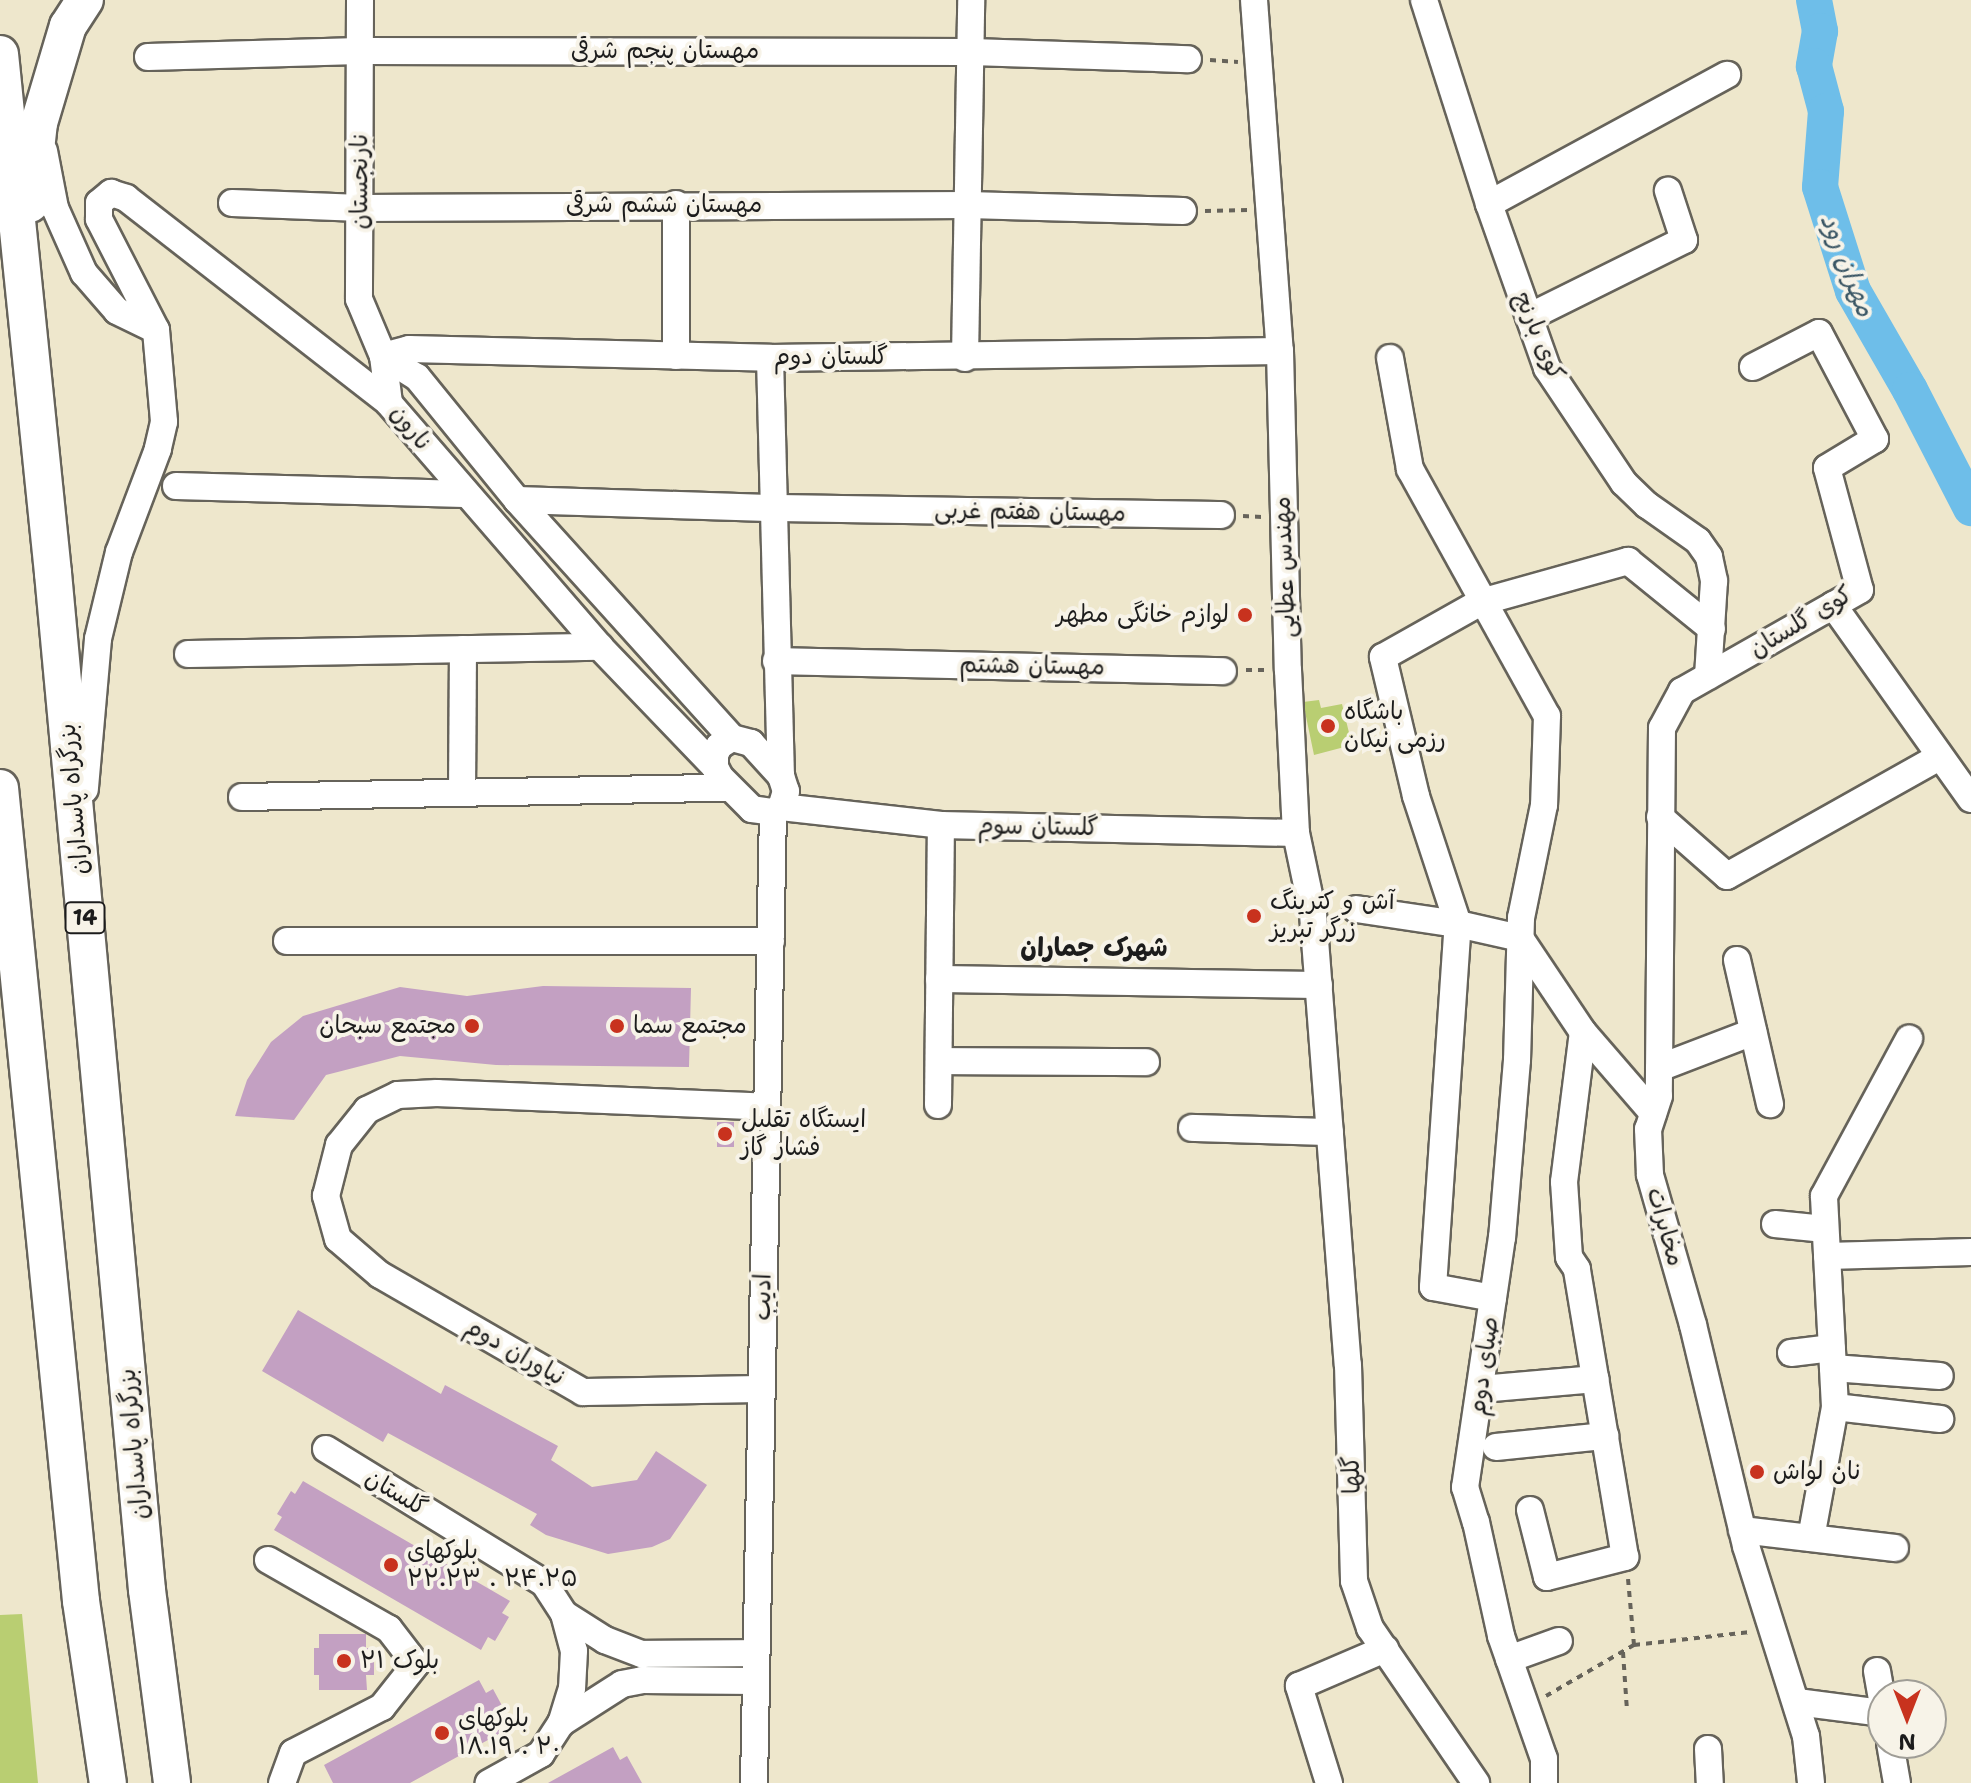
<!DOCTYPE html>
<html>
<head>
<meta charset="utf-8">
<style>
  body { margin:0 }
  #map { position:relative; width:1971px; height:1783px; overflow:hidden; background:#eee7cc; font-family:"Shantell Sans","Playpen Sans Arabic",sans-serif }
  div>[style] { position:absolute }
  [style*='--x'] { left:calc(var(--x)*1px); top:calc(var(--y)*1px); width:calc(var(--w)*1px); rotate:calc(var(--a)*1deg) }
  .green>* { inset:0; background:#b9ce72 }
  .river>* { height:36px; margin:-18px; padding:0 18px; transform-origin:18px; border-radius:18px; background:#6ebee9 }
  .building>* { inset:0; background:#c3a0c2; transform-origin:0 0 }
  .path>* { height:4px; margin-top:-2px; transform-origin:0; background:repeating-linear-gradient(90deg,#66635a 0 6px,transparent 0 12px) }
  .roads { filter:drop-shadow(2px 0 #66635a) drop-shadow(-2px 0 #66635a) drop-shadow(0 2px #66635a) drop-shadow(0 -2px #66635a) }
  .minor>* { height:26px; margin:-13px; padding:0 13px; transform-origin:13px; border-radius:13px; background:#fff }
  .highway>* { height:36px; margin:-18px; padding:0 18px; transform-origin:18px; border-radius:18px; background:#fff }
  .dots>* { width:22px; height:22px; translate:-50% -50%; box-sizing:border-box; border:4px solid #f7f3e8; border-radius:50% }
  span { translate:-50% -50%; white-space:nowrap; text-align:center; line-height:1.15; -webkit-text-stroke:8px #f7f3e8; paint-order:stroke }
  .shield-label span { padding:2px 6px; background:#f7f3e8; border:2px solid; border-radius:6px; -webkit-text-stroke-width:0 }
  .shield-label { font-size:22px; color:#1c1c1c; font-weight:700 }
  .street-label { font-size:24px; color:#1c1c1c }
  .poi-label { font-size:24px; color:#1c1c1c }
  .right { translate:-100% -50%; text-align:right }
  .left { translate:0 -50%; text-align:left }
  .water-label { font-size:26px; color:#395564; font-style:italic }
  .neighbourhood-label { font-size:26px; color:#1c1c1c; font-weight:700 }
  .north { position:absolute; left:1867px; top:1679px; width:80px; height:80px; box-sizing:border-box; background:#f7f3e8; border:2px solid #9f9d96; border-radius:50%; rotate:180deg; font-size:22px; font-weight:700; line-height:32px; text-align:center; color:#1c1c1c }
  .north::after { content:''; display:block; margin:auto; width:28px; height:36px; background:#c8321e; clip-path:polygon(50% 0,100% 100%,50% 72%,0 100%) }
</style>
</head>
<body>
<div id="map">
  <div class="green">
    <div style="clip-path:polygon(1319px 700px,1321px 708px,1342px 704px,1352px 745px,1314px 755px,1303px 702px)"></div>
    <div style="clip-path:polygon(22px 1614px,38px 1783px,0 1783px,0 1615px)"></div>
  </div>
  <div class="river">
    <div style="--x:1814;--y:0;--w:32;--a:79"></div>
    <div style="--x:1820;--y:31;--w:36;--a:100"></div>
    <div style="--x:1814;--y:66;--w:47;--a:75.1"></div>
    <div style="--x:1826;--y:111;--w:76;--a:94.5"></div>
    <div style="--x:1820;--y:187;--w:109;--a:72.4"></div>
    <div style="--x:1853;--y:291;--w:114;--a:60.1"></div>
    <div style="--x:1910;--y:390;--w:133;--a:62.7"></div>
  </div>
  <div class="building">
    <div style="clip-path:polygon(543px 986px,691px 988px,689px 1067px,496px 1065px,400px 1056px,326px 1075px,294px 1120px,235px 1116px,247px 1080px,271px 1042px,303px 1016px,400px 987px,467px 996px)"></div>
    <div style="left:717px;top:1122px;width:17px;height:25px"></div>
    <div style="clip-path:polygon(298px 1310px,441px 1394px,445px 1385px,558px 1446px,551px 1460px,592px 1487px,637px 1480px,656px 1451px,707px 1485px,670px 1539px,652px 1547px,608px 1554px,546px 1535px,530px 1525px,537px 1514px,388px 1433px,383px 1442px,262px 1371px)"></div>
    <div style="clip-path:polygon(303px 1481px,510px 1601px,502px 1613px,509px 1617px,495px 1641px,488px 1637px,481px 1650px,274px 1530px,282px 1517px,277px 1514px,291px 1491px,295px 1494px)"></div>
    <div style="clip-path:polygon(319px 1634px,366px 1634px,366px 1648px,374px 1648px,374px 1675px,366px 1675px,367px 1690px,319px 1690px,319px 1675px,314px 1675px,314px 1648px,319px 1648px)"></div>
    <div style="clip-path:polygon(479px 1680px,486px 1693px,493px 1689px,506px 1713px,499px 1717px,506px 1730px,410px 1783px,333px 1783px,324px 1765px)"></div>
    <div style="clip-path:polygon(613px 1747px,620px 1760px,627px 1756px,642px 1783px,548px 1783px)"></div>
  </div>
  <div class="path">
    <div style="--x:1210;--y:60;--w:28;--a:4"></div>
    <div style="--x:1205;--y:211;--w:43;--a:-1.3"></div>
    <div style="--x:1243;--y:516;--w:19;--a:3"></div>
    <div style="--x:1246;--y:670;--w:19;--a:0"></div>
    <div style="--x:1628;--y:1579;--w:66;--a:84.8"></div>
    <div style="--x:1623;--y:1652;--w:58;--a:86.1"></div>
    <div style="--x:1546;--y:1696;--w:102;--a:-30.1"></div>
    <div style="--x:1634;--y:1645;--w:117;--a:-6.4"></div>
  </div>
  <div class="roads">
    <div class="minor">
      <div style="--x:360;--y:0;--w:299;--a:90.2"></div>
      <div style="--x:359;--y:299;--w:62;--a:67.2"></div>
      <div style="--x:383;--y:356;--w:27;--a:-15"></div>
      <div style="--x:409;--y:349;--w:361;--a:1.4"></div>
      <div style="--x:770;--y:358;--w:510;--a:-0.79"></div>
      <div style="--x:1254;--y:0;--w:352;--a:85.8"></div>
      <div style="--x:1280;--y:351;--w:319;--a:88.6"></div>
      <div style="--x:1288;--y:670;--w:163;--a:87.2"></div>
      <div style="--x:1296;--y:833;--w:83;--a:78.1"></div>
      <div style="--x:1313;--y:914;--w:452;--a:85.6"></div>
      <div style="--x:1348;--y:1365;--w:216;--a:88.4"></div>
      <div style="--x:1354;--y:1581;--w:50;--a:71.2"></div>
      <div style="--x:1370;--y:1628;--w:188;--a:55.6"></div>
      <div style="--x:1424;--y:0;--w:214;--a:72.3"></div>
      <div style="--x:1489;--y:204;--w:174;--a:70.5"></div>
      <div style="--x:1547;--y:368;--w:138;--a:56.2"></div>
      <div style="--x:1624;--y:483;--w:32;--a:44"></div>
      <div style="--x:1647;--y:505;--w:62;--a:35.2"></div>
      <div style="--x:1698;--y:541;--w:19;--a:55"></div>
      <div style="--x:1709;--y:557;--w:25;--a:78"></div>
      <div style="--x:1714;--y:581;--w:95;--a:93.6"></div>
      <div style="--x:148;--y:57;--w:211;--a:-1.6"></div>
      <div style="--x:359;--y:51;--w:613;--a:0.09"></div>
      <div style="--x:972;--y:52;--w:216;--a:1.9"></div>
      <div style="--x:44;--y:151;--w:58;--a:79.1"></div>
      <div style="--x:55;--y:208;--w:71;--a:66"></div>
      <div style="--x:84;--y:273;--w:50;--a:49"></div>
      <div style="--x:117;--y:311;--w:43;--a:26"></div>
      <div style="--x:156;--y:330;--w:92;--a:85"></div>
      <div style="--x:164;--y:422;--w:28;--a:103"></div>
      <div style="--x:158;--y:449;--w:110;--a:110.7"></div>
      <div style="--x:119;--y:552;--w:89;--a:103.6"></div>
      <div style="--x:98;--y:639;--w:151;--a:95"></div>
      <div style="--x:232;--y:203;--w:129;--a:2.2"></div>
      <div style="--x:361;--y:208;--w:607;--a:-0.28"></div>
      <div style="--x:968;--y:205;--w:215;--a:1.6"></div>
      <div style="--x:676;--y:204;--w:152;--a:90"></div>
      <div style="--x:1489;--y:204;--w:271;--a:-28.5"></div>
      <div style="--x:1529;--y:317;--w:173;--a:-26.4"></div>
      <div style="--x:1684;--y:240;--w:52;--a:-108.1"></div>
      <div style="--x:156;--y:330;--w:125;--a:-117.2"></div>
      <div style="--x:99;--y:219;--w:16;--a:-90"></div>
      <div style="--x:99;--y:203;--w:16;--a:-40"></div>
      <div style="--x:111;--y:193;--w:16;--a:18"></div>
      <div style="--x:126;--y:198;--w:333;--a:37.9"></div>
      <div style="--x:770;--y:358;--w:418;--a:88.5"></div>
      <div style="--x:965;--y:358;--w:358;--a:-89"></div>
      <div style="--x:1390;--y:358;--w:113;--a:79.8"></div>
      <div style="--x:1410;--y:469;--w:282;--a:61"></div>
      <div style="--x:1547;--y:716;--w:89;--a:91.9"></div>
      <div style="--x:1544;--y:805;--w:115;--a:101.5"></div>
      <div style="--x:1521;--y:918;--w:142;--a:91.6"></div>
      <div style="--x:1517;--y:1060;--w:178;--a:94.8"></div>
      <div style="--x:1502;--y:1237;--w:253;--a:98.4"></div>
      <div style="--x:1465;--y:1487;--w:37;--a:73"></div>
      <div style="--x:1476;--y:1522;--w:117;--a:77.6"></div>
      <div style="--x:1501;--y:1636;--w:130;--a:70.7"></div>
      <div style="--x:1544;--y:1759;--w:24;--a:90"></div>
      <div style="--x:1753;--y:367;--w:74;--a:-27.3"></div>
      <div style="--x:1819;--y:333;--w:120;--a:62.2"></div>
      <div style="--x:1875;--y:439;--w:56;--a:148.9"></div>
      <div style="--x:1827;--y:468;--w:126;--a:74.9"></div>
      <div style="--x:1860;--y:590;--w:205;--a:150.4"></div>
      <div style="--x:1682;--y:691;--w:42;--a:118.4"></div>
      <div style="--x:1662;--y:728;--w:368;--a:90.5"></div>
      <div style="--x:1659;--y:1096;--w:35;--a:108"></div>
      <div style="--x:1648;--y:1129;--w:46;--a:87.5"></div>
      <div style="--x:1650;--y:1175;--w:156;--a:74"></div>
      <div style="--x:1693;--y:1325;--w:227;--a:76.5"></div>
      <div style="--x:1746;--y:1546;--w:199;--a:72.5"></div>
      <div style="--x:1806;--y:1736;--w:47;--a:83.9"></div>
      <div style="--x:176;--y:486;--w:288;--a:1.6"></div>
      <div style="--x:517;--y:500;--w:259;--a:1.8"></div>
      <div style="--x:776;--y:508;--w:445;--a:0.9"></div>
      <div style="--x:1833;--y:605;--w:238;--a:54.6"></div>
      <div style="--x:188;--y:654;--w:412;--a:-1"></div>
      <div style="--x:776;--y:661;--w:447;--a:1.3"></div>
      <div style="--x:732;--y:738;--w:20;--a:15"></div>
      <div style="--x:751;--y:743;--w:45;--a:47.7"></div>
      <div style="--x:781;--y:776;--w:16;--a:72"></div>
      <div style="--x:786;--y:791;--w:17;--a:107"></div>
      <div style="--x:781;--y:807;--w:9;--a:148"></div>
      <div style="--x:773;--y:812;--w:21;--a:-172"></div>
      <div style="--x:752;--y:809;--w:45;--a:-135"></div>
      <div style="--x:720;--y:777;--w:11;--a:-117"></div>
      <div style="--x:715;--y:767;--w:12;--a:-90"></div>
      <div style="--x:715;--y:755;--w:10;--a:-66"></div>
      <div style="--x:719;--y:746;--w:15;--a:-32"></div>
      <div style="--x:715;--y:767;--w:166;--a:-133.8"></div>
      <div style="--x:600;--y:647;--w:323;--a:-130.9"></div>
      <div style="--x:389;--y:403;--w:47;--a:-97.3"></div>
      <div style="--x:383;--y:356;--w:40;--a:32"></div>
      <div style="--x:417;--y:377;--w:159;--a:50.9"></div>
      <div style="--x:517;--y:500;--w:321;--a:47.9"></div>
      <div style="--x:462;--y:793;--w:144;--a:-89.6"></div>
      <div style="--x:242;--y:797;--w:487;--a:-1.1"></div>
      <div style="--x:781;--y:807;--w:161;--a:6.4"></div>
      <div style="--x:941;--y:825;--w:355;--a:1.3"></div>
      <div style="--x:1660;--y:817;--w:89;--a:41.4"></div>
      <div style="--x:1727;--y:876;--w:243;--a:-29.3"></div>
      <div style="--x:1356;--y:909;--w:103;--a:8.4"></div>
      <div style="--x:1458;--y:924;--w:64;--a:12.7"></div>
      <div style="--x:1520;--y:938;--w:113;--a:56.2"></div>
      <div style="--x:1583;--y:1032;--w:107;--a:49.2"></div>
      <div style="--x:287;--y:941;--w:484;--a:0"></div>
      <div style="--x:1737;--y:960;--w:148;--a:77.1"></div>
      <div style="--x:939;--y:979;--w:380;--a:0.9"></div>
      <div style="--x:939;--y:1061;--w:207;--a:0.3"></div>
      <div style="--x:1659;--y:1068;--w:101;--a:-21"></div>
      <div style="--x:938;--y:1105;--w:280;--a:-89.4"></div>
      <div style="--x:1192;--y:1128;--w:138;--a:1.7"></div>
      <div style="--x:1775;--y:1224;--w:50;--a:5.7"></div>
      <div style="--x:1827;--y:1256;--w:144;--a:-1.6"></div>
      <div style="--x:1493;--y:1298;--w:61;--a:-169.6"></div>
      <div style="--x:1433;--y:1287;--w:364;--a:-86.1"></div>
      <div style="--x:1458;--y:924;--w:135;--a:-108.2"></div>
      <div style="--x:1416;--y:796;--w:143;--a:-103.4"></div>
      <div style="--x:1383;--y:657;--w:112;--a:-29.3"></div>
      <div style="--x:1481;--y:602;--w:153;--a:-15.6"></div>
      <div style="--x:1628;--y:561;--w:108;--a:39"></div>
      <div style="--x:1791;--y:1353;--w:41;--a:-7"></div>
      <div style="--x:1833;--y:1368;--w:107;--a:4.3"></div>
      <div style="--x:761;--y:1389;--w:178;--a:179"></div>
      <div style="--x:583;--y:1392;--w:234;--a:-150"></div>
      <div style="--x:380;--y:1275;--w:55;--a:-139.4"></div>
      <div style="--x:338;--y:1239;--w:45;--a:-105.6"></div>
      <div style="--x:326;--y:1196;--w:53;--a:-75.7"></div>
      <div style="--x:339;--y:1145;--w:45;--a:-51.3"></div>
      <div style="--x:367;--y:1110;--w:34;--a:-26"></div>
      <div style="--x:398;--y:1095;--w:39;--a:-3"></div>
      <div style="--x:437;--y:1093;--w:330;--a:2.4"></div>
      <div style="--x:1481;--y:1389;--w:115;--a:-5"></div>
      <div style="--x:1835;--y:1407;--w:106;--a:6.5"></div>
      <div style="--x:1496;--y:1447;--w:110;--a:-5.8"></div>
      <div style="--x:326;--y:1449;--w:256;--a:31.6"></div>
      <div style="--x:544;--y:1583;--w:37;--a:57"></div>
      <div style="--x:564;--y:1614;--w:38;--a:75"></div>
      <div style="--x:574;--y:1651;--w:37;--a:93"></div>
      <div style="--x:572;--y:1688;--w:37;--a:107"></div>
      <div style="--x:561;--y:1723;--w:37;--a:123"></div>
      <div style="--x:541;--y:1754;--w:60;--a:150.9"></div>
      <div style="--x:1530;--y:1510;--w:69;--a:75.8"></div>
      <div style="--x:1547;--y:1577;--w:81;--a:-14.4"></div>
      <div style="--x:1625;--y:1557;--w:292;--a:-99.5"></div>
      <div style="--x:1577;--y:1269;--w:14;--a:-124"></div>
      <div style="--x:1569;--y:1257;--w:75;--a:-93.8"></div>
      <div style="--x:1564;--y:1182;--w:151;--a:-82.8"></div>
      <div style="--x:1742;--y:1530;--w:154;--a:6.7"></div>
      <div style="--x:1811;--y:1538;--w:133;--a:-79.6"></div>
      <div style="--x:1835;--y:1407;--w:211;--a:-93"></div>
      <div style="--x:1824;--y:1196;--w:179;--a:-61.6"></div>
      <div style="--x:268;--y:1560;--w:139;--a:29.7"></div>
      <div style="--x:389;--y:1629;--w:44;--a:52.4"></div>
      <div style="--x:416;--y:1664;--w:55;--a:128.3"></div>
      <div style="--x:382;--y:1707;--w:100;--a:152.7"></div>
      <div style="--x:293;--y:1753;--w:32;--a:110"></div>
      <div style="--x:564;--y:1614;--w:49;--a:32.4"></div>
      <div style="--x:605;--y:1640;--w:40;--a:21"></div>
      <div style="--x:642;--y:1654;--w:114;--a:-0.5"></div>
      <div style="--x:1509;--y:1659;--w:53;--a:-19.8"></div>
      <div style="--x:1877;--y:1671;--w:35;--a:80"></div>
      <div style="--x:1797;--y:1702;--w:87;--a:7.3"></div>
      <div style="--x:561;--y:1723;--w:72;--a:-32.6"></div>
      <div style="--x:622;--y:1684;--w:20;--a:-11"></div>
      <div style="--x:642;--y:1680;--w:113;--a:0.5"></div>
      <div style="--x:1890;--y:1743;--w:41;--a:80.1"></div>
      <div style="--x:1708;--y:1749;--w:34;--a:87"></div>
      <div style="--x:754;--y:1783;--w:971;--a:-88.88"></div>
      <div style="--x:1329;--y:1783;--w:102;--a:-107.2"></div>
      <div style="--x:1299;--y:1686;--w:94;--a:-23.3"></div>
    </div>
    <div class="highway">
      <div style="--x:0;--y:54;--w:522;--a:84.17"></div>
      <div style="--x:53;--y:573;--w:1021;--a:84.72"></div>
      <div style="--x:147;--y:1590;--w:195;--a:82.6"></div>
      <div style="--x:30;--y:204;--w:81;--a:-83.7"></div>
      <div style="--x:39;--y:123;--w:101;--a:-73.4"></div>
      <div style="--x:68;--y:26;--w:31;--a:-57"></div>
      <div style="--x:0;--y:788;--w:817;--a:84.31"></div>
      <div style="--x:81;--y:1601;--w:184;--a:81.6"></div>
    </div>
  </div>
  <div class="dots">
    <div style="left:1245px;top:615px;background:#c8321e"></div>
    <div style="left:1328px;top:726px;background:#c8321e"></div>
    <div style="left:1254px;top:916px;background:#c8321e"></div>
    <div style="left:472px;top:1026px;background:#c8321e"></div>
    <div style="left:617px;top:1026px;background:#c8321e"></div>
    <div style="left:725px;top:1134px;background:#c8321e"></div>
    <div style="left:1757px;top:1472px;background:#c8321e"></div>
    <div style="left:391px;top:1565px;background:#c8321e"></div>
    <div style="left:344px;top:1661px;background:#c8321e"></div>
    <div style="left:442px;top:1733px;background:#c8321e"></div>
  </div>
  <div class="shield-label">
    <span style="left:85px;top:918px">14</span>
  </div>
  <div class="street-label">
    <span style="left:665px;top:51px">مهستان پنجم شرقی</span>
    <span style="left:360px;top:181px;rotate:-90deg">نارنجستان</span>
    <span style="left:664px;top:205px">مهستان ششم شرقی</span>
    <span style="left:1539px;top:336px;rotate:67deg">کوی بارنج</span>
    <span style="left:831px;top:357px">گلستان دوم</span>
    <span style="left:411px;top:428px;rotate:52deg">نارون</span>
    <span style="left:1030px;top:512px;rotate:1deg">مهستان هفتم غربی</span>
    <span style="left:1285px;top:567px;rotate:-92deg">مهندس عطایی</span>
    <span style="left:1801px;top:622px;rotate:-31deg">کوی گلستان</span>
    <span style="left:1032px;top:666px;rotate:1deg">مهستان هشتم</span>
    <span style="left:74px;top:799px;rotate:-95deg">بزرگراه پاسداران</span>
    <span style="left:1038px;top:827px;rotate:1deg">گلستان سوم</span>
    <span style="left:1665px;top:1227px;rotate:74deg">مخابرات</span>
    <span style="left:763px;top:1297px;rotate:-89deg">ادیب</span>
    <span style="left:515px;top:1352px;rotate:30deg">نیاوران دوم</span>
    <span style="left:1484px;top:1366px;rotate:-82deg">صبای دوم</span>
    <span style="left:134px;top:1444px;rotate:-95deg">بزرگراه پاسداران</span>
    <span style="left:1352px;top:1475px;rotate:-92deg">گلها</span>
    <span style="left:396px;top:1493px;rotate:31deg">گلستان</span>
  </div>
  <div class="poi-label">
    <span class="right" style="left:1229px;top:615px">لوازم خانگی مطهر</span>
    <span class="left" style="left:1344px;top:726px">باشگاه<br>رزمی نیکان</span>
    <span class="left" style="left:1270px;top:916px">آش و کترینگ<br>زرگر تبریز</span>
    <span class="right" style="left:456px;top:1026px">مجتمع سبحان</span>
    <span class="left" style="left:633px;top:1026px">مجتمع سما</span>
    <span class="left" style="left:741px;top:1134px">ایستگاه تقلیل<br>فشار گاز</span>
    <span class="left" style="left:1773px;top:1472px">نان لواش</span>
    <span class="left" style="left:407px;top:1565px">بلوکهای<br>۲۲.۲۳ . ۲۴.۲۵</span>
    <span class="left" style="left:360px;top:1661px">بلوک ۲۱</span>
    <span class="left" style="left:458px;top:1733px">بلوکهای<br>۱۸.۱۹ . ۲۰</span>
  </div>
  <div class="water-label">
    <span style="left:1848px;top:265px;rotate:69deg">مهران رود</span>
  </div>
  <div class="neighbourhood-label">
    <span style="left:1094px;top:947px">شهرک جماران</span>
  </div>
  <div class="north">N</div>
</div>
</body>
</html>
